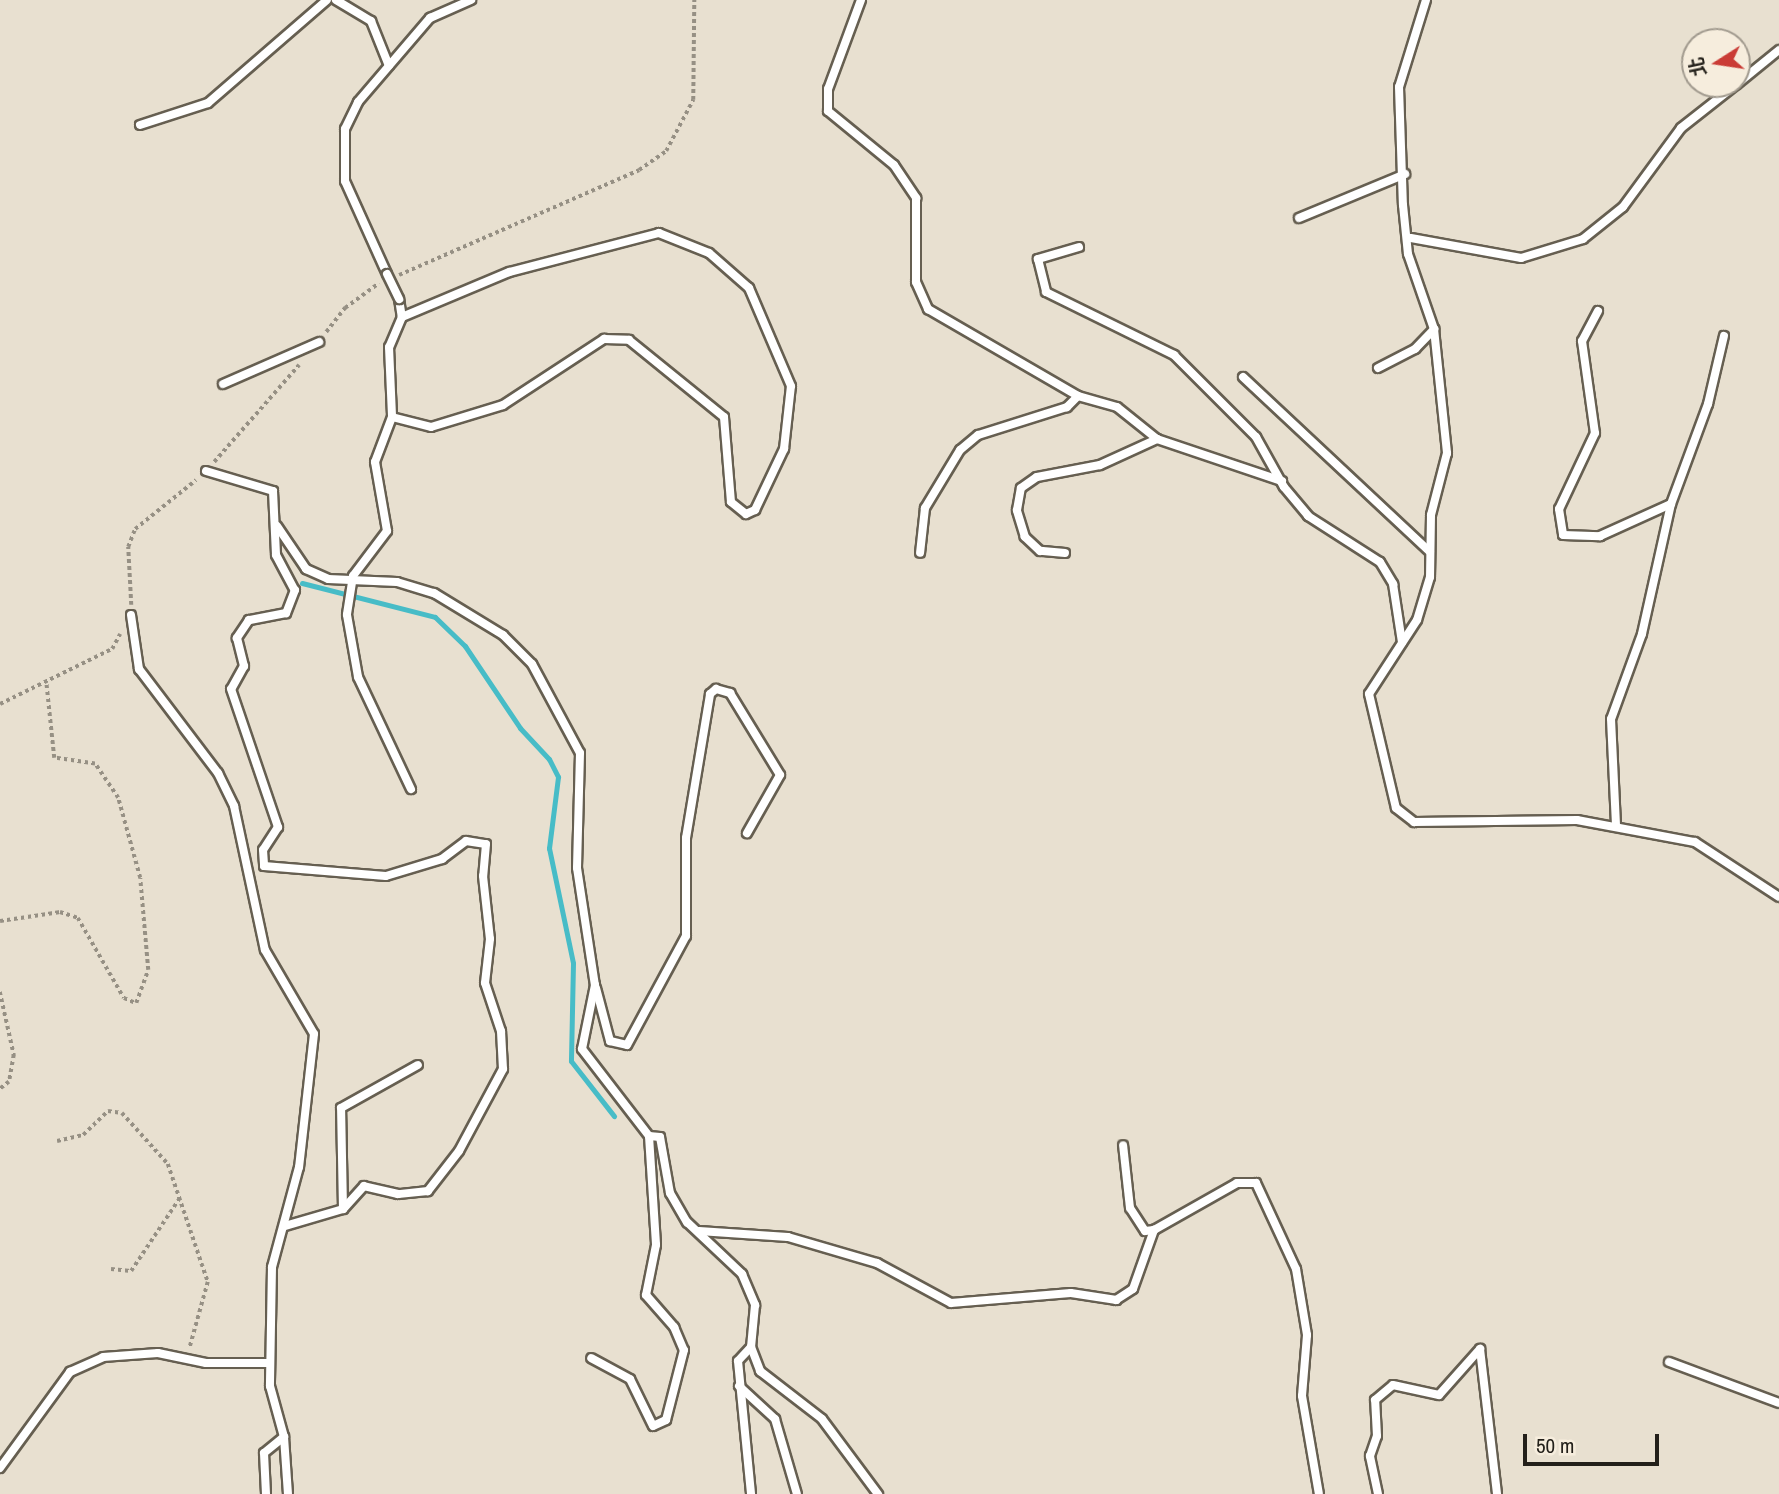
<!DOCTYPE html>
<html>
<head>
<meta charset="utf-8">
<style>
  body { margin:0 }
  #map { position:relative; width:1779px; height:1494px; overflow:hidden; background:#e8e0d0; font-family:"Archivo Narrow","Noto Sans TC",sans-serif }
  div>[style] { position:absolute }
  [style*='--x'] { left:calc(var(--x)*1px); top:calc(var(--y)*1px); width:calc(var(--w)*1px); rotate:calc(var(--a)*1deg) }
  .stream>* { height:5px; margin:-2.5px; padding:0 2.5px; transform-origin:2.5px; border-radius:2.5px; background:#47bcc7 }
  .path>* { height:3.5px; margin-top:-1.75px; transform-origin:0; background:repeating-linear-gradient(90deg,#969084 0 3.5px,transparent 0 7px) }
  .roads { filter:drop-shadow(2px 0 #665f51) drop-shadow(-2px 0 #665f51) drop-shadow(0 2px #665f51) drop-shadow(0 -2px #665f51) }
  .lane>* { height:8px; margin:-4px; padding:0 4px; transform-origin:4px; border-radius:4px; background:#fff }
  .bridges { filter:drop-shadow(2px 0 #665f51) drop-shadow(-2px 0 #665f51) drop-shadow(0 2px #665f51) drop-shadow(0 -2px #665f51) }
  .lane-bridge>* { height:8px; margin:-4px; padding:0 4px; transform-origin:4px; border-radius:4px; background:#fff }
  span { translate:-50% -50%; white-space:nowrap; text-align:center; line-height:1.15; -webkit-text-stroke:7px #f6eddd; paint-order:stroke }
  .north { position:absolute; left:1681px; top:28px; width:70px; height:70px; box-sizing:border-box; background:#f6eddd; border:2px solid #a29b8f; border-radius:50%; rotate:258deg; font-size:19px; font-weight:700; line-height:28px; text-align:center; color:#23201a }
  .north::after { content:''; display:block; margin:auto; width:24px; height:32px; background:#ca3c36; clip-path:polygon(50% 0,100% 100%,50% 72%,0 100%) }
  .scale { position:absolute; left:1523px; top:1434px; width:136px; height:32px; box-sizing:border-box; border:4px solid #23201a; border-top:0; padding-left:9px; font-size:21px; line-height:24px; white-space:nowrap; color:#23201a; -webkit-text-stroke:5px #f6eddd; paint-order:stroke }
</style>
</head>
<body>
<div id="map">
  <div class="stream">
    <div style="--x:302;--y:583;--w:137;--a:14.3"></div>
    <div style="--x:435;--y:617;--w:42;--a:44"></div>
    <div style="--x:465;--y:646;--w:99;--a:56.1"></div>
    <div style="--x:520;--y:728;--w:42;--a:46.9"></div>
    <div style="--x:549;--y:759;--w:20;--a:63"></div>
    <div style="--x:558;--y:777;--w:72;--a:97.2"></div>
    <div style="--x:549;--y:848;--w:117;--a:78.2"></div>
    <div style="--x:573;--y:963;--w:98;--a:91.2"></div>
    <div style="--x:571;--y:1061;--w:70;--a:52"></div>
  </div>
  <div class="path">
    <div style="--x:399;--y:275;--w:262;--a:-23.6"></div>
    <div style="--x:639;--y:170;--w:33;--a:-35"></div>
    <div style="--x:666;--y:151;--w:58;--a:-62.1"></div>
    <div style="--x:693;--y:100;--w:100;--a:-89.4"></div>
    <div style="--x:326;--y:332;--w:31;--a:-52"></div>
    <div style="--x:345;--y:308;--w:42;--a:-36.3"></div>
    <div style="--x:214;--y:462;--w:129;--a:-48.8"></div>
    <div style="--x:131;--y:605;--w:58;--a:-93"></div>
    <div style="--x:128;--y:547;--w:19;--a:-69"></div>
    <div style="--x:135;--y:529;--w:78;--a:-38.8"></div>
    <div style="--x:0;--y:704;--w:125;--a:-26.2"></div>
    <div style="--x:112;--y:649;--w:17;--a:-62"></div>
    <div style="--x:0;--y:921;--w:61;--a:-8.5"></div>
    <div style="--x:60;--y:912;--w:19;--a:18"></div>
    <div style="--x:78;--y:918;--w:92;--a:60.1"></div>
    <div style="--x:124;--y:998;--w:13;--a:23"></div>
    <div style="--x:136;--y:1003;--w:35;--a:-70"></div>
    <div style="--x:148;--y:970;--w:92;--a:-95"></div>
    <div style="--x:140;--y:878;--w:83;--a:-105.4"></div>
    <div style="--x:118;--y:798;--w:41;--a:-124.1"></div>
    <div style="--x:95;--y:764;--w:41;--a:-171.7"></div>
    <div style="--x:54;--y:758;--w:76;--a:-96"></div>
    <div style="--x:0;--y:992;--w:65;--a:77.5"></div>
    <div style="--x:14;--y:1055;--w:27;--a:100"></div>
    <div style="--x:9;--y:1082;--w:11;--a:142"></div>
    <div style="--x:57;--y:1141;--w:27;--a:-13"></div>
    <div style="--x:83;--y:1135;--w:35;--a:-44"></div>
    <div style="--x:108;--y:1111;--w:14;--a:8"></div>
    <div style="--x:122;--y:1113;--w:69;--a:48"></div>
    <div style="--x:168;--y:1164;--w:125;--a:71.3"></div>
    <div style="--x:208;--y:1282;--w:67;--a:105.5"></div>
    <div style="--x:111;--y:1269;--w:20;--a:6"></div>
    <div style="--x:131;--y:1271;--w:87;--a:-56.3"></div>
  </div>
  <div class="roads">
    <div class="lane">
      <div style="--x:336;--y:0;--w:41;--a:31"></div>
      <div style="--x:371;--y:21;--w:48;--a:68.2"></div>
      <div style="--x:861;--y:0;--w:95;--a:110.3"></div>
      <div style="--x:828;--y:89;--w:22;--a:90"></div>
      <div style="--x:828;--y:111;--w:85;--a:39.3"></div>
      <div style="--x:894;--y:165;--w:40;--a:56"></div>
      <div style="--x:916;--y:198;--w:84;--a:90"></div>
      <div style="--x:916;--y:282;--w:30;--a:66"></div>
      <div style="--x:928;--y:309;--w:173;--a:30.1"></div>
      <div style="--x:1078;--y:396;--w:16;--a:135"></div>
      <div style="--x:1067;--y:407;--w:93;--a:162.5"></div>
      <div style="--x:978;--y:435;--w:23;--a:140"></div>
      <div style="--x:960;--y:450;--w:68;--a:121.1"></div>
      <div style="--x:925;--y:508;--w:45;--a:96.3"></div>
      <div style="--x:1426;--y:0;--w:91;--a:107.2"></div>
      <div style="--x:1399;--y:87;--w:118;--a:88.1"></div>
      <div style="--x:1403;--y:205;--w:49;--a:84.2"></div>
      <div style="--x:1408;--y:254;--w:79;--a:70.9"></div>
      <div style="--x:1434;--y:329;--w:125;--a:84"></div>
      <div style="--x:1447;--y:453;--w:64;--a:104.5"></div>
      <div style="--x:1431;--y:515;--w:62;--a:90.9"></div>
      <div style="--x:1430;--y:577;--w:45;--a:106.8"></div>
      <div style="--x:1417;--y:620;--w:88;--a:123"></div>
      <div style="--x:1369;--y:694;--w:117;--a:76.7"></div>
      <div style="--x:1396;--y:808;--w:23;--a:38"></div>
      <div style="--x:1414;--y:822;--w:163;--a:-0.7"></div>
      <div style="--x:1577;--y:820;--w:120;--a:10.6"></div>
      <div style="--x:1695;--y:842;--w:100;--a:33.2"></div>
      <div style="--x:1737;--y:84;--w:54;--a:-39"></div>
      <div style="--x:140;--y:125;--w:71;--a:-17.9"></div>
      <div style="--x:208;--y:103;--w:157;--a:-40.9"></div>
      <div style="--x:1299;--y:218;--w:115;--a:-22.5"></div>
      <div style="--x:1411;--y:238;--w:112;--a:10.3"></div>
      <div style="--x:1521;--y:258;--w:65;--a:-17"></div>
      <div style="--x:1583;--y:239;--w:51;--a:-38.7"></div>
      <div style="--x:1623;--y:207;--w:98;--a:-53.7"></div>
      <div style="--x:1681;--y:128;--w:71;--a:-38.2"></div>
      <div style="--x:1079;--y:247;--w:43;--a:163.7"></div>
      <div style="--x:1038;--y:259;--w:34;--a:76"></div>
      <div style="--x:1046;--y:292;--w:143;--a:26.2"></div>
      <div style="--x:1174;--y:355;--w:116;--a:45"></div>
      <div style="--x:1256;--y:437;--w:57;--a:60.8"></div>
      <div style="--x:1284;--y:487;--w:38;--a:50"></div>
      <div style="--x:1308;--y:516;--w:85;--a:32.6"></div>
      <div style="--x:1380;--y:562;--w:26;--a:59"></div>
      <div style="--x:1393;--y:584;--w:59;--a:81.2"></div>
      <div style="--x:387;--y:274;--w:102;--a:-114.3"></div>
      <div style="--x:345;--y:181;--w:52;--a:-90"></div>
      <div style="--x:345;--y:129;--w:30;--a:-64"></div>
      <div style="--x:358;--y:102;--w:111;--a:-49.4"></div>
      <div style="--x:430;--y:18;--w:45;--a:-23.7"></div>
      <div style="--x:399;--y:299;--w:18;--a:81"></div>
      <div style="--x:402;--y:317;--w:33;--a:113"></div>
      <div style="--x:389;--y:347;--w:70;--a:87.5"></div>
      <div style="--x:392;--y:417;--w:48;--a:110.7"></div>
      <div style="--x:375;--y:462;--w:70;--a:80.1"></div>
      <div style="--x:387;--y:531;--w:56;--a:127.1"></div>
      <div style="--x:353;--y:576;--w:39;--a:99"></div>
      <div style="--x:347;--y:615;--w:63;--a:79.9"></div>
      <div style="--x:358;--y:677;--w:124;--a:64.7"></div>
      <div style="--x:1598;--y:311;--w:34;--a:118"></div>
      <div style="--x:1582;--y:341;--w:93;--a:82"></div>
      <div style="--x:1595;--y:433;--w:84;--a:115.3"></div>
      <div style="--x:1559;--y:509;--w:26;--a:81"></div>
      <div style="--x:1563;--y:535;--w:37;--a:2"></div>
      <div style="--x:1600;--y:536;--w:78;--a:-24.3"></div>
      <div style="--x:1671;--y:504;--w:133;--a:102.6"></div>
      <div style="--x:1642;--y:634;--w:90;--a:110"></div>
      <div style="--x:1611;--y:719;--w:106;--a:87.3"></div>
      <div style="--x:1378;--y:368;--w:42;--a:-27.2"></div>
      <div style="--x:1415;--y:349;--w:28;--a:-46"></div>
      <div style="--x:1243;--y:377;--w:256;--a:43.1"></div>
      <div style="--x:223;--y:384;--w:105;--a:-23.6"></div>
      <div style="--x:392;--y:417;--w:40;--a:14.4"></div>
      <div style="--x:431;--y:427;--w:75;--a:-17"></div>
      <div style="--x:503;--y:405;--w:121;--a:-33.2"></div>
      <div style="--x:604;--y:339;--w:25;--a:2"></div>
      <div style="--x:629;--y:340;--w:122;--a:39"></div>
      <div style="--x:724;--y:417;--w:85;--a:85.3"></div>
      <div style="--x:731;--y:502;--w:19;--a:39"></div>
      <div style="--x:746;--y:514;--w:10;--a:-24"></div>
      <div style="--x:755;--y:510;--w:68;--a:-64.6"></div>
      <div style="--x:784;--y:449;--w:63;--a:-83.7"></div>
      <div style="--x:791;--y:386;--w:107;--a:-113.2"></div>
      <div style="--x:749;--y:288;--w:53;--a:-138.8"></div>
      <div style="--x:709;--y:253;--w:54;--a:-158.2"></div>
      <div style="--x:659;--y:233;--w:155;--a:165.4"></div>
      <div style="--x:509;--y:272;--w:116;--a:157.2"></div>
      <div style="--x:1157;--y:439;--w:132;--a:18.6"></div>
      <div style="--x:206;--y:471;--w:70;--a:16.6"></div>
      <div style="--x:273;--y:491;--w:64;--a:87.3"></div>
      <div style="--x:276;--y:555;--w:40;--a:62"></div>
      <div style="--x:295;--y:590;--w:25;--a:111"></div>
      <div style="--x:286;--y:613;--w:38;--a:169"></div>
      <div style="--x:249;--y:620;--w:22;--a:124"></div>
      <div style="--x:237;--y:638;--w:29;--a:76"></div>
      <div style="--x:244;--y:666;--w:26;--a:119"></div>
      <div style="--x:231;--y:689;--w:146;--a:71.2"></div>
      <div style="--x:278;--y:827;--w:27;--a:123"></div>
      <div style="--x:263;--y:850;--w:16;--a:86"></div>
      <div style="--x:264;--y:866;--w:122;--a:4.7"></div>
      <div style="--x:386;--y:876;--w:59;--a:-16.9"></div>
      <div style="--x:442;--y:859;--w:30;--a:-37"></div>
      <div style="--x:466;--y:841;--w:20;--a:9"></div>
      <div style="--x:486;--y:844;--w:32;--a:95"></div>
      <div style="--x:483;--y:876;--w:63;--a:83.7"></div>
      <div style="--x:490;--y:939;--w:44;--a:96.5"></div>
      <div style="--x:485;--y:983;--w:51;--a:71.6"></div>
      <div style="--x:501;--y:1031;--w:38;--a:87"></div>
      <div style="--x:503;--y:1069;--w:93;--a:118.2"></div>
      <div style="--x:459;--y:1151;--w:51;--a:127.8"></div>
      <div style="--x:428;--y:1191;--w:30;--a:174"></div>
      <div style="--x:398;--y:1194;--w:35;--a:-167"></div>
      <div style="--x:364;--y:1186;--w:31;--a:132"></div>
      <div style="--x:343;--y:1209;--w:60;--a:163.7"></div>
      <div style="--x:1671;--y:504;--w:107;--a:-69.7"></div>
      <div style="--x:1708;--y:404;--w:70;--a:-76.8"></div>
      <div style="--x:277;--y:526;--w:52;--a:56"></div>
      <div style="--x:306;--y:569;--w:24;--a:24"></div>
      <div style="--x:328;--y:579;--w:69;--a:2.5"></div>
      <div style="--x:397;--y:582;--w:39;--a:17"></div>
      <div style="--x:434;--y:593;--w:81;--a:31.3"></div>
      <div style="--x:503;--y:635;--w:41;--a:45"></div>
      <div style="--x:532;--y:664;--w:101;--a:61.7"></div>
      <div style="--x:580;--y:753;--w:115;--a:91.5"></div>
      <div style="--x:577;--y:868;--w:118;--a:81.3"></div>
      <div style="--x:595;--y:985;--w:65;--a:101.5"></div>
      <div style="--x:582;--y:1049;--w:110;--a:52.4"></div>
      <div style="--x:649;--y:1136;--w:109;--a:86.3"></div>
      <div style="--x:656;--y:1245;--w:51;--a:101.3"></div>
      <div style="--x:646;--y:1295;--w:43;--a:48.8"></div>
      <div style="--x:674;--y:1327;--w:25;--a:67"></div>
      <div style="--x:684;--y:1350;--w:72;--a:104.4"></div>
      <div style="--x:666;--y:1420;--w:14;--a:155"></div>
      <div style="--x:653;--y:1426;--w:52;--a:-116.1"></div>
      <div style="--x:630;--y:1379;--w:44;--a:-151.7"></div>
      <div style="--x:1065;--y:553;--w:25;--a:-175"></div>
      <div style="--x:1040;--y:551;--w:21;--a:-137"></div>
      <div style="--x:1025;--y:537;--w:28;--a:-107"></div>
      <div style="--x:1017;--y:510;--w:22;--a:-80"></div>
      <div style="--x:1021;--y:488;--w:19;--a:-35"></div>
      <div style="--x:1037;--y:477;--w:64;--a:-10.8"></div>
      <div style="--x:1100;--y:465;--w:63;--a:-24.5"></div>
      <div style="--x:1157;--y:439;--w:51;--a:-141.3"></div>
      <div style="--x:1117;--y:407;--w:41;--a:-164.2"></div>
      <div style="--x:131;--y:615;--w:55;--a:81.6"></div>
      <div style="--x:139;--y:669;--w:131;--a:52.8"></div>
      <div style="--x:218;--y:773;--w:37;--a:64"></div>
      <div style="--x:234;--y:806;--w:147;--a:77.9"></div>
      <div style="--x:265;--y:950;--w:97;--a:59.7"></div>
      <div style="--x:314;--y:1034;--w:134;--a:96.4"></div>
      <div style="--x:299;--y:1167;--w:104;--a:105.1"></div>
      <div style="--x:272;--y:1267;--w:119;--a:91"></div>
      <div style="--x:270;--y:1386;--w:53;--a:74.6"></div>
      <div style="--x:284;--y:1437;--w:57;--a:86"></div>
      <div style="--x:596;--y:988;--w:55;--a:75.2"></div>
      <div style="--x:610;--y:1041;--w:17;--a:13"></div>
      <div style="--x:627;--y:1045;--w:124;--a:-61.6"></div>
      <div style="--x:686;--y:936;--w:98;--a:-90"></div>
      <div style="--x:686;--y:838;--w:146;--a:-80.5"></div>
      <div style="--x:710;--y:694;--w:8;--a:-40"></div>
      <div style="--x:716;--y:689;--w:15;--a:16"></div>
      <div style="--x:730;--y:693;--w:96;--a:58.6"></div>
      <div style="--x:780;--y:775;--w:67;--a:119.6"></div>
      <div style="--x:649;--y:1136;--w:11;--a:5"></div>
      <div style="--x:660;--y:1137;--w:57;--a:79.9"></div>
      <div style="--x:670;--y:1193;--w:34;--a:60"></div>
      <div style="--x:687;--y:1222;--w:76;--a:43.4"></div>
      <div style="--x:742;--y:1274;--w:34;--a:67"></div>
      <div style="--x:755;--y:1305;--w:42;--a:95.4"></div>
      <div style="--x:751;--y:1347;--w:19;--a:133"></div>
      <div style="--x:738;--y:1361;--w:134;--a:84.4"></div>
      <div style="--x:343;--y:1209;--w:101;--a:-91.1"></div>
      <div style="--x:341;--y:1108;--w:88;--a:-29.2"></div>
      <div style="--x:1154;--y:1230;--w:95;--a:-29.5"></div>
      <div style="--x:1237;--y:1183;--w:19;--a:0"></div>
      <div style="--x:1256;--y:1183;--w:95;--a:65.1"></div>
      <div style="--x:1296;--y:1269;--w:67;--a:80.5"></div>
      <div style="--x:1307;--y:1335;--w:61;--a:94.7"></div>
      <div style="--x:1302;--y:1396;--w:99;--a:80.2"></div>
      <div style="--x:699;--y:1231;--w:89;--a:3.9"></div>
      <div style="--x:788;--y:1237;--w:93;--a:16.3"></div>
      <div style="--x:877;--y:1263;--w:84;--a:28.4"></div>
      <div style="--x:951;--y:1303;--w:120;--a:-4.8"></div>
      <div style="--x:1071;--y:1293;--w:46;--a:8.8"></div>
      <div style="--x:1116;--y:1300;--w:20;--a:-33"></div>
      <div style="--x:1133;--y:1289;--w:63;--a:-70.4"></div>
      <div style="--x:1154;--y:1230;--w:9;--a:174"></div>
      <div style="--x:1145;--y:1231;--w:27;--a:-123"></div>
      <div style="--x:1130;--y:1208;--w:63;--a:-96.3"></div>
      <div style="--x:751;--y:1347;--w:26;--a:69"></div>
      <div style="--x:760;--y:1371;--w:78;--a:37.7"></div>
      <div style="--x:822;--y:1419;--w:94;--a:53.3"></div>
      <div style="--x:1669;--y:1362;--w:117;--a:20.4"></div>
      <div style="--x:739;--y:1386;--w:49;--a:42.5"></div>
      <div style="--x:775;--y:1419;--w:78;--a:73.7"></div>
      <div style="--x:0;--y:1468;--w:119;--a:-53.9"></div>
      <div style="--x:70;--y:1372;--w:36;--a:-24"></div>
      <div style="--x:103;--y:1357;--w:55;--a:-4.2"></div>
      <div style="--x:158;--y:1353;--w:49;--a:11.8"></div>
      <div style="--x:206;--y:1363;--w:63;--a:0"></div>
      <div style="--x:266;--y:1494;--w:41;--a:-92.8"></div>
      <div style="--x:264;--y:1453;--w:26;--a:-39"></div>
      <div style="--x:1378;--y:1494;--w:39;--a:-102"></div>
      <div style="--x:1370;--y:1456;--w:21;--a:-71"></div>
      <div style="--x:1377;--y:1436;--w:36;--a:-93"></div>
      <div style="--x:1375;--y:1400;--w:23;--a:-40"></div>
      <div style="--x:1393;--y:1385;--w:47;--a:12.3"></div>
      <div style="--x:1439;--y:1395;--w:62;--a:-48.3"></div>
      <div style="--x:1480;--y:1349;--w:146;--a:83.3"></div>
    </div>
  </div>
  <div class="bridges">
    <div class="lane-bridge">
      <div style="--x:387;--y:274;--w:28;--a:64"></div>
    </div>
  </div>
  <div class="north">北</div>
  <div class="scale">50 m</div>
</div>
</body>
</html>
